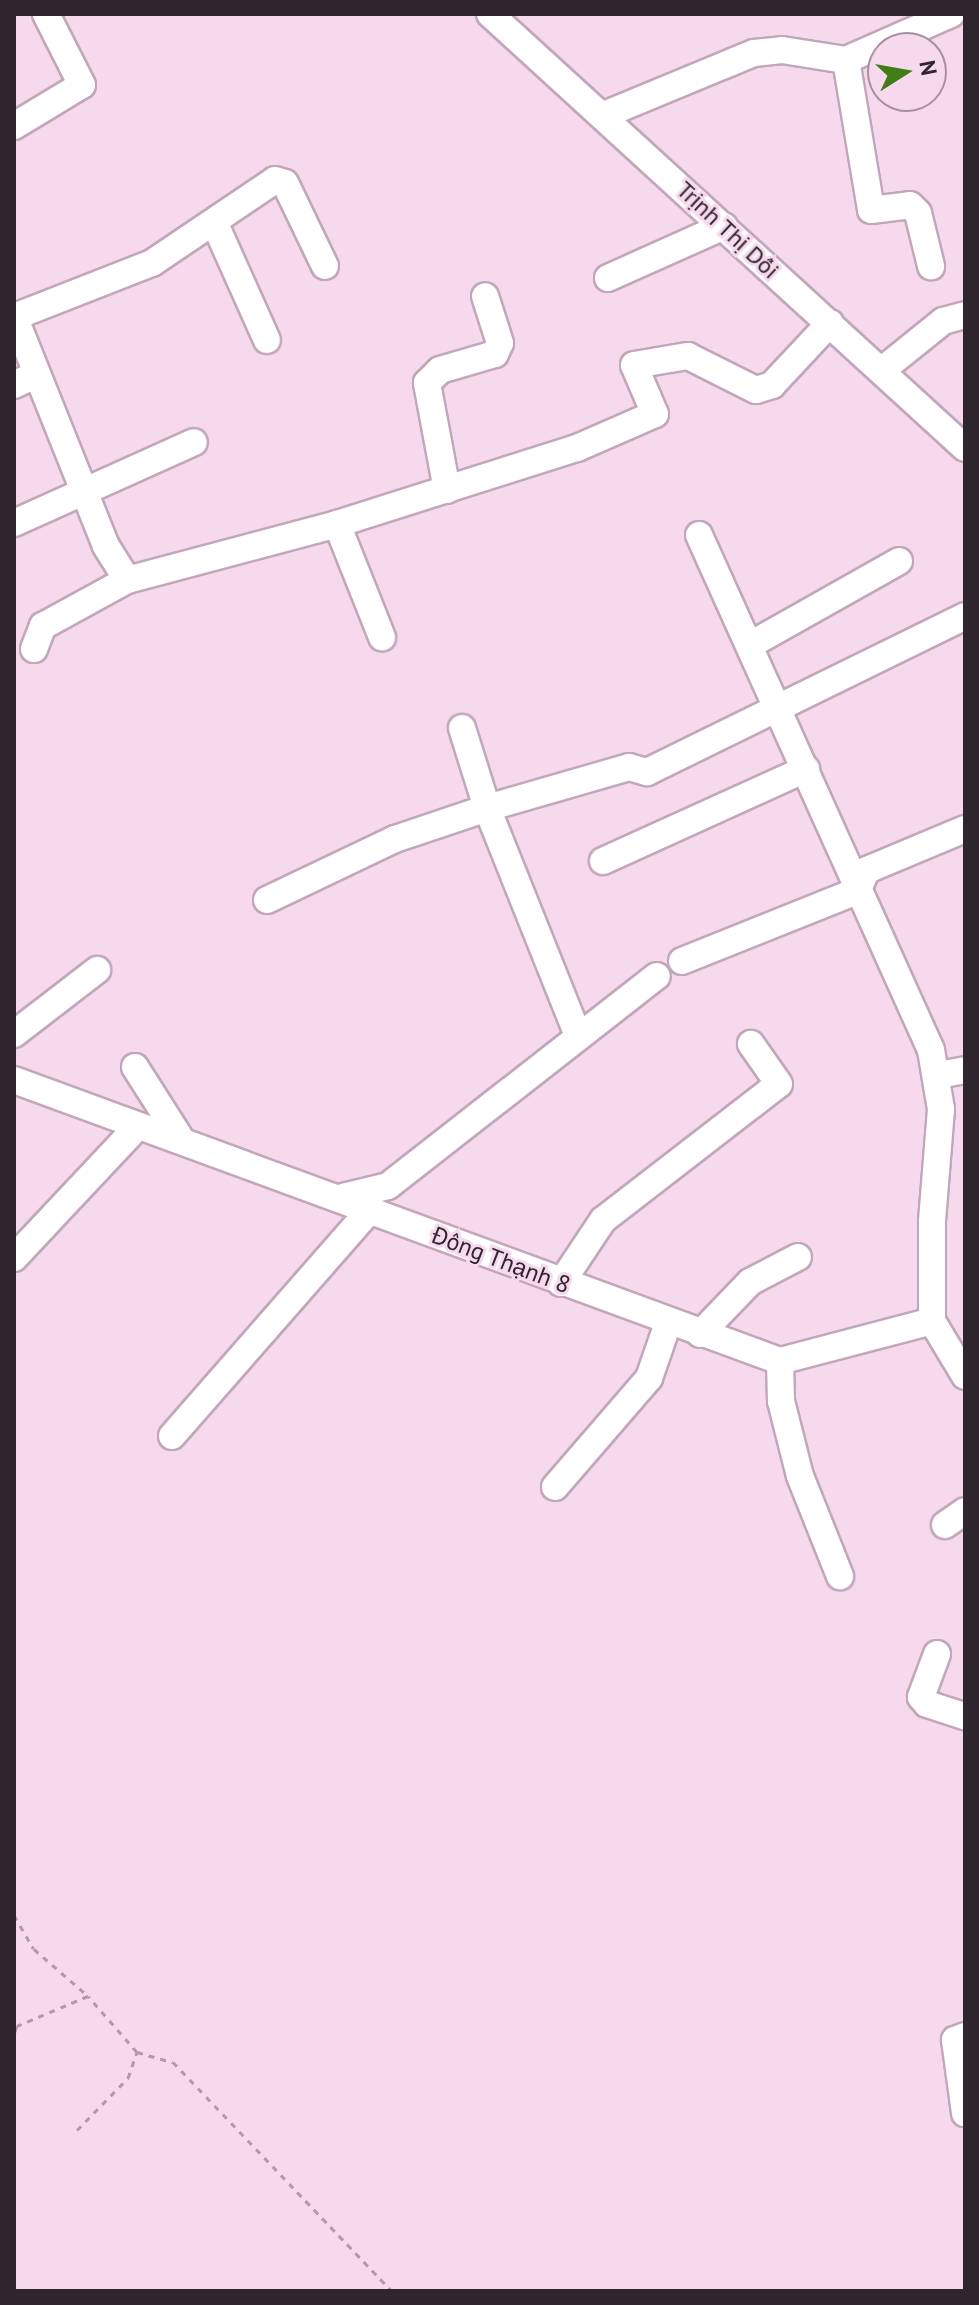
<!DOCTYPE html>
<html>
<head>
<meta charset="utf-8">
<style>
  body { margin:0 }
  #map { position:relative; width:979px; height:2305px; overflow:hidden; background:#f6d9ed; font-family:"PT Sans",sans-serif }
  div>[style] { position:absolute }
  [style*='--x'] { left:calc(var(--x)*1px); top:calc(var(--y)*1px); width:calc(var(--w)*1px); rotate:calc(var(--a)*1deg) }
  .path>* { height:3px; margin-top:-1.5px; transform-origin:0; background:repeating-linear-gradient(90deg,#b19aaa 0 6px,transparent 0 12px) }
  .roads { filter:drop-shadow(2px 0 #c2a7ba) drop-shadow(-2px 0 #c2a7ba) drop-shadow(0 2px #c2a7ba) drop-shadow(0 -2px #c2a7ba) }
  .minor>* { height:26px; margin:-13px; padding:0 13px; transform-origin:13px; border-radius:13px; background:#fff }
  span { translate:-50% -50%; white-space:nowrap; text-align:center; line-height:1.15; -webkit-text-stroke:6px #f6d9ed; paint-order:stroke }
  .street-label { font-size:24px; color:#2f252c }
  .frame { position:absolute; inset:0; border:16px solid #2f252c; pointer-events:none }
  .north { position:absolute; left:867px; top:32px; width:80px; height:80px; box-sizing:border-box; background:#f6d9ed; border:2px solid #a691a0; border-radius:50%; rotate:79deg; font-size:22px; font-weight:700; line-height:32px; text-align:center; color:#2f252c }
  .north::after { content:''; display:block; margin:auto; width:28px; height:36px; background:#427c16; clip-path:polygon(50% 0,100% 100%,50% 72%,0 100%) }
</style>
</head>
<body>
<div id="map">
  <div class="path">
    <div style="--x:14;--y:1915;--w:39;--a:60"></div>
    <div style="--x:34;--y:1949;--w:72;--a:41"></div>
    <div style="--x:88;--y:1996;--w:77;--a:157.1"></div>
    <div style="--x:17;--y:2026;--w:9;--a:111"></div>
    <div style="--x:137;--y:2052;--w:37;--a:16"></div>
    <div style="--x:173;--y:2062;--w:317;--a:46.3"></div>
    <div style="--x:77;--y:2130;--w:73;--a:-45.6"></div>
    <div style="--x:128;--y:2078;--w:28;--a:-71"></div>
    <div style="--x:137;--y:2052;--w:74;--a:-131.2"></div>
  </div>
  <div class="roads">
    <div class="minor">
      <div style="--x:490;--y:14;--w:643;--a:42.42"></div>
      <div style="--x:846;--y:60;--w:152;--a:80.5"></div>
      <div style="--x:871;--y:210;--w:39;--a:-7"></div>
      <div style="--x:910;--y:205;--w:11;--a:45"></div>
      <div style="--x:918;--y:213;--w:55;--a:76.2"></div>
      <div style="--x:604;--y:115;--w:162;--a:-22.5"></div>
      <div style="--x:754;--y:53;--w:28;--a:-6"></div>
      <div style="--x:782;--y:50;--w:65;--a:8.9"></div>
      <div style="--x:846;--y:60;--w:115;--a:-23.7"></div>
      <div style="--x:14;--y:126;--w:79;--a:-31.1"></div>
      <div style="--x:82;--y:85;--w:80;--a:-116.9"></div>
      <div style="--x:215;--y:224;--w:127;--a:65.9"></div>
      <div style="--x:608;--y:278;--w:127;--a:-24.1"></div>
      <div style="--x:14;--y:316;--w:248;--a:68.2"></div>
      <div style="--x:106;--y:546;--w:40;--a:58"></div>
      <div style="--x:127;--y:580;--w:217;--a:-14.9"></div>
      <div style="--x:337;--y:524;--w:252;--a:-17.6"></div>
      <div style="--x:577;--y:448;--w:85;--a:-23.6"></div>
      <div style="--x:655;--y:414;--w:53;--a:-113.2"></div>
      <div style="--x:634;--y:365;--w:55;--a:-9.5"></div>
      <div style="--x:688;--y:356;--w:76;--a:26.6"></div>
      <div style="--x:756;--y:390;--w:17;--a:-17"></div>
      <div style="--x:772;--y:385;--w:85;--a:-46.9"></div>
      <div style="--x:14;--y:317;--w:148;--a:-21.4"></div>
      <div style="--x:152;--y:263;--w:148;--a:-34"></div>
      <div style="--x:275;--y:180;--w:10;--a:17"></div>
      <div style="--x:285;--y:183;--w:92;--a:64.3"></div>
      <div style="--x:881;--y:371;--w:80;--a:-38.9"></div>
      <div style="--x:943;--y:321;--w:23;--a:-15"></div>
      <div style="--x:14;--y:385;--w:25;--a:-26"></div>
      <div style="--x:447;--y:490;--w:109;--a:-100.6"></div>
      <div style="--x:427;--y:383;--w:18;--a:-45"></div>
      <div style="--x:440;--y:370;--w:57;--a:-16.2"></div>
      <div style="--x:495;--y:354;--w:12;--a:-66"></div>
      <div style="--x:500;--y:343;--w:49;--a:-107.7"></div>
      <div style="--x:14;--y:523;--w:197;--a:-24.2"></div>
      <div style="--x:337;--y:524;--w:122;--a:68.3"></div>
      <div style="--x:699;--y:535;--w:565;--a:65.75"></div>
      <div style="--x:931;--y:1050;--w:60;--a:80.4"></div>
      <div style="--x:941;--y:1109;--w:113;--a:94.6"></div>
      <div style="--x:932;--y:1222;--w:99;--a:90"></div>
      <div style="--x:750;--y:645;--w:171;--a:-29.4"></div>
      <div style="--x:34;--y:649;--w:25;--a:-69"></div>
      <div style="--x:43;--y:626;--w:96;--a:-28.7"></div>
      <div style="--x:462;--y:728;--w:84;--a:72.6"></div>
      <div style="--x:487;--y:808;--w:245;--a:68.2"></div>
      <div style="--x:603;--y:861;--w:223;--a:-24.4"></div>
      <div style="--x:267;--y:900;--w:142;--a:-25.5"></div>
      <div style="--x:395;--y:839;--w:97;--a:-18.6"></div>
      <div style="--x:487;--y:808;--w:148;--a:-16.1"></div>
      <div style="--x:629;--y:767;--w:19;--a:16"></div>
      <div style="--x:647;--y:772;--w:354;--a:-26.1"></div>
      <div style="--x:682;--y:961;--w:188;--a:-21.8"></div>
      <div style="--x:857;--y:891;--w:23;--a:-65"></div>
      <div style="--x:867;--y:870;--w:106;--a:-22.7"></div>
      <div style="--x:14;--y:1034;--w:105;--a:-37.6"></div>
      <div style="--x:135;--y:1067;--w:82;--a:57.5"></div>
      <div style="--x:938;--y:1075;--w:27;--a:-10"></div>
      <div style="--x:14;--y:1080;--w:816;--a:20.15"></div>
      <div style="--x:780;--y:1361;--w:157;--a:-14.7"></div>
      <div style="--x:932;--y:1321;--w:64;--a:59"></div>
      <div style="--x:343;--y:1197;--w:46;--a:-13.7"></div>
      <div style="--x:388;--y:1186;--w:341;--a:-38"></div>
      <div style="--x:14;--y:1258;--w:181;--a:-46.8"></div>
      <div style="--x:561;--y:1283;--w:76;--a:-56.3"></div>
      <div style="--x:603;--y:1220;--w:222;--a:-37.7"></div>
      <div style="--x:779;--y:1084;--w:49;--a:-125"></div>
      <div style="--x:700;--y:1334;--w:72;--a:-46.1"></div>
      <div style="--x:750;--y:1282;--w:54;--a:-27.5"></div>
      <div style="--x:780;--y:1361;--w:40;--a:88.6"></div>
      <div style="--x:781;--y:1401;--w:77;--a:75.8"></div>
      <div style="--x:800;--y:1476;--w:108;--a:68.2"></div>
      <div style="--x:172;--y:1436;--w:300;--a:-48.8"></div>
      <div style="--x:555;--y:1487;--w:144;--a:-49.2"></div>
      <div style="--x:649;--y:1378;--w:58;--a:-70.9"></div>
      <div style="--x:945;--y:1525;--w:24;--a:-35"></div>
      <div style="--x:937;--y:1654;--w:46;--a:110.4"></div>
      <div style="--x:921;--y:1697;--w:9;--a:49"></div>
      <div style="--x:927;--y:1704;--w:40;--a:18"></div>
      <div style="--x:965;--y:2036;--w:11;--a:158"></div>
      <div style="--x:955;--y:2040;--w:74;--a:82.2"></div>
    </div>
  </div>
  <div class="street-label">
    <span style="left:728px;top:230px;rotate:43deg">Trịnh Thị Dối</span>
    <span style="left:501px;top:1260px;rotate:21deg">Đông Thạnh 8</span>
  </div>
  <div class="frame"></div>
  <div class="north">N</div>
</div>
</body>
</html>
